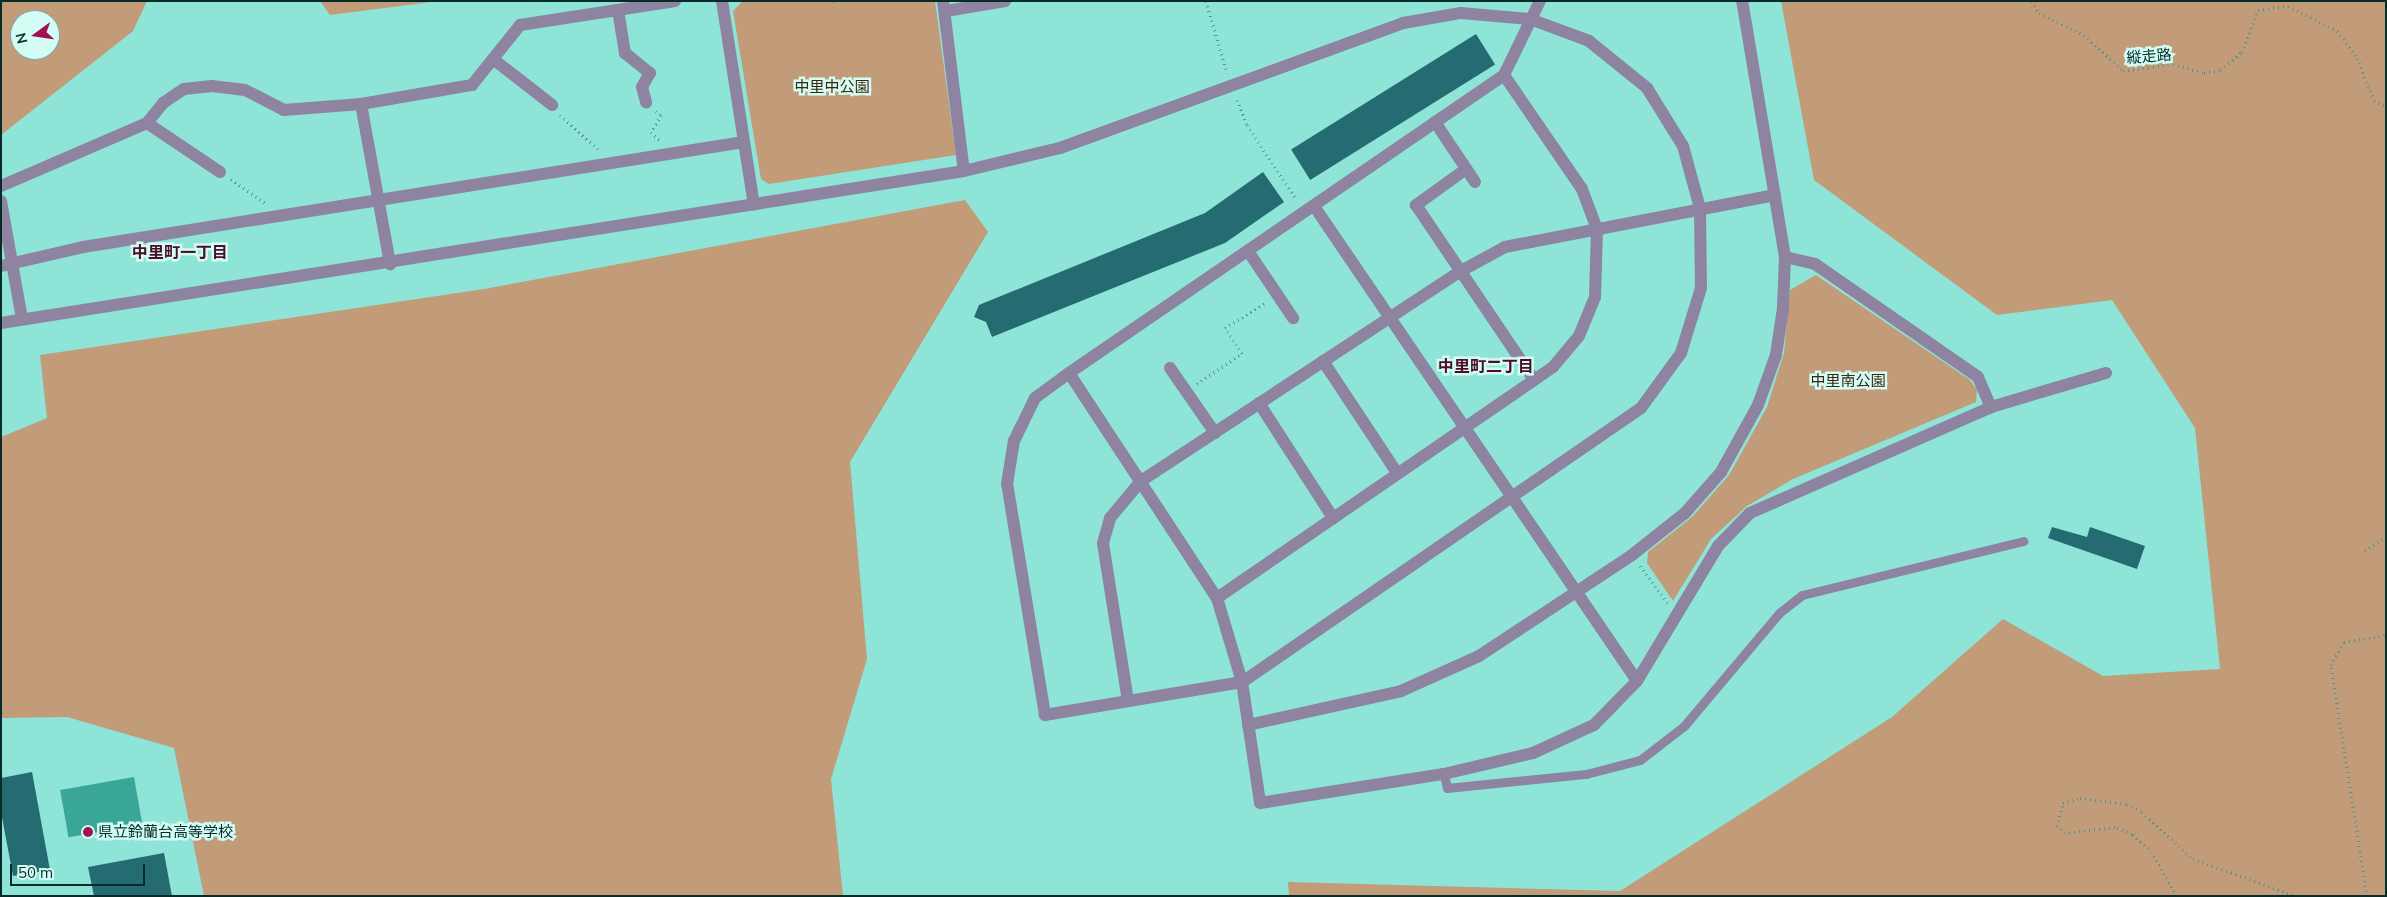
<!DOCTYPE html>
<html>
<head>
<meta charset="utf-8">
<style>
  body { margin:0 }
  #map { position:relative; width:2387px; height:897px; overflow:hidden; background:#8de4d7; font-family:Mulish,"Noto Sans JP",sans-serif }
  div>[style] { position:absolute }
  [style*='--x'] { left:calc(var(--x)*1px); top:calc(var(--y)*1px); width:calc(var(--w)*1px); rotate:calc(var(--a)*1deg) }
  .green>* { inset:0; background:#c29b78 }
  .water>* { inset:0; background:#39a698; transform-origin:0 0 }
  .building>* { inset:0; background:#256c72; transform-origin:0 0 }
  .path>* { height:3px; margin-top:-1.5px; transform-origin:0; background:repeating-linear-gradient(90deg,#52948b 0 1px,transparent 0 5px) }
  .service>* { height:9px; margin:-4.5px; padding:0 4.5px; transform-origin:4.5px; border-radius:4.5px; background:#8e83a0 }
  .minor>* { height:12px; margin:-6px; padding:0 6px; transform-origin:6px; border-radius:6px; background:#8e83a0 }
  .tertiary>* { height:12px; margin:-6px; padding:0 6px; transform-origin:6px; border-radius:6px; background:#8e83a0 }
  .dots>* { width:14px; height:14px; translate:-50% -50%; box-sizing:border-box; border:2px solid #d3fcf5; border-radius:50% }
  span { translate:-50% -50%; white-space:nowrap; text-align:center; line-height:1.15; -webkit-text-stroke:5px #d3fcf5; paint-order:stroke }
  .street-label { font-size:15px; color:#052c28 }
  .park-label { font-size:15px; color:#3d250d }
  .poi-label { font-size:15px; color:#052c28 }
  .left { translate:0 -50%; text-align:left }
  .neighbourhood-label { font-size:16px; color:#4f0c26; font-weight:700 }
  .frame { position:absolute; inset:0; border:2px solid #052c28; pointer-events:none }
  .north { position:absolute; left:10px; top:10px; width:50px; height:50px; box-sizing:border-box; background:#d3fcf5; border:1px solid #81a9a3; border-radius:50%; rotate:256deg; font-size:14px; font-weight:700; line-height:20px; text-align:center; color:#052c28 }
  .north::after { content:''; display:block; margin:auto; width:18px; height:22px; background:#a41151; clip-path:polygon(50% 0,100% 100%,50% 72%,0 100%) }
  .scale { position:absolute; left:10px; top:864px; width:135px; height:22px; box-sizing:border-box; border:2px solid #052c28; border-top:0; padding-left:6px; font-size:15px; line-height:18px; white-space:nowrap; color:#052c28; -webkit-text-stroke:4px #d3fcf5; paint-order:stroke }
</style>
</head>
<body>
<div id="map">
  <div class="green">
    <div style="clip-path:polygon(evenodd,1px 1px,147px 1px,133px 31px,1px 135px,1px 1px,20px 20px,50px 20px,50px 50px,20px 50px,20px 20px)"></div>
    <div style="clip-path:polygon(320px 1px,439px 1px,330px 15px)"></div>
    <div style="clip-path:polygon(743px 1px,935px 1px,956px 155px,769px 184px,761px 179px,733px 11px)"></div>
    <div style="clip-path:polygon(1781px 1px,2386px 1px,2386px 896px,1289px 896px,1288px 882px,1620px 891px,1892px 717px,2003px 619px,2103px 676px,2220px 669px,2195px 428px,2112px 300px,1997px 315px,1814px 180px)"></div>
    <div style="clip-path:polygon(965px 200px,988px 232px,850px 462px,867px 659px,831px 779px,843px 896px,204px 896px,174px 748px,67px 717px,1px 718px,1px 437px,47px 418px,40px 355px,484px 289px)"></div>
    <div style="clip-path:polygon(1816px 275px,1970px 380px,1977px 390px,1976px 402px,1793px 479px,1747px 506px,1711px 539px,1673px 601px,1647px 563px,1648px 552px,1692px 517px,1729px 475px,1767px 407px,1784px 353px,1790px 290px)"></div>
  </div>
  <div class="water">
    <div style="left:134px;top:777px;width:48px;height:75px;rotate:80deg"></div>
  </div>
  <div class="building">
    <div style="left:1476px;top:34px;width:36px;height:218px;rotate:58deg"></div>
    <div style="clip-path:polygon(1263px 172px,1284px 202px,1225px 243px,992px 337px,986px 322px,974px 317px,979px 305px,1205px 213px)"></div>
    <div style="clip-path:polygon(2052px 527px,2087px 537px,2090px 527px,2145px 546px,2137px 569px,2048px 538px)"></div>
    <div style="clip-path:polygon(32px 772px,50px 870px,13px 876px,1px 812px,1px 778px)"></div>
    <div style="clip-path:polygon(164px 853px,172px 896px,94px 896px,88px 867px)"></div>
  </div>
  <div class="path">
    <div style="--x:834;--y:1;--w:3;--a:72"></div>
    <div style="--x:1206;--y:1;--w:75;--a:73.7"></div>
    <div style="--x:2032;--y:1;--w:14;--a:60"></div>
    <div style="--x:2039;--y:13;--w:50;--a:26.1"></div>
    <div style="--x:2084;--y:35;--w:53;--a:42.7"></div>
    <div style="--x:2123;--y:71;--w:50;--a:-8"></div>
    <div style="--x:2173;--y:64;--w:32;--a:16"></div>
    <div style="--x:2204;--y:73;--w:17;--a:-10"></div>
    <div style="--x:2221;--y:70;--w:28;--a:-41"></div>
    <div style="--x:2242;--y:52;--w:45;--a:-69.1"></div>
    <div style="--x:2258;--y:10;--w:30;--a:-8"></div>
    <div style="--x:2288;--y:6;--w:55;--a:27"></div>
    <div style="--x:2337;--y:31;--w:34;--a:53"></div>
    <div style="--x:2357;--y:58;--w:45;--a:68"></div>
    <div style="--x:2374;--y:100;--w:14;--a:30"></div>
    <div style="--x:1237;--y:100;--w:27;--a:68"></div>
    <div style="--x:1247;--y:125;--w:89;--a:56.5"></div>
    <div style="--x:656;--y:111;--w:6;--a:39"></div>
    <div style="--x:661;--y:115;--w:20;--a:120"></div>
    <div style="--x:651;--y:132;--w:12;--a:42"></div>
    <div style="--x:560;--y:115;--w:54;--a:42"></div>
    <div style="--x:231;--y:179;--w:42;--a:35.2"></div>
    <div style="--x:1197;--y:384;--w:55;--a:-34.6"></div>
    <div style="--x:1242;--y:353;--w:30;--a:-124"></div>
    <div style="--x:1225;--y:328;--w:49;--a:-31.8"></div>
    <div style="--x:2365;--y:551;--w:25;--a:-34"></div>
    <div style="--x:1640;--y:566;--w:46;--a:53.9"></div>
    <div style="--x:2176;--y:896;--w:50;--a:-118.6"></div>
    <div style="--x:2152;--y:852;--w:27;--a:-138"></div>
    <div style="--x:2132;--y:834;--w:18;--a:-158"></div>
    <div style="--x:2115;--y:827;--w:50;--a:173.2"></div>
    <div style="--x:2065;--y:833;--w:11;--a:-139"></div>
    <div style="--x:2057;--y:826;--w:24;--a:-75"></div>
    <div style="--x:2063;--y:803;--w:18;--a:-16"></div>
    <div style="--x:2080;--y:798;--w:47;--a:7.3"></div>
    <div style="--x:2127;--y:804;--w:17;--a:28"></div>
    <div style="--x:2142;--y:812;--w:69;--a:42.7"></div>
    <div style="--x:2193;--y:859;--w:109;--a:19.8"></div>
    <div style="--x:2367;--y:896;--w:234;--a:-98.9"></div>
    <div style="--x:2331;--y:665;--w:26;--a:-61"></div>
    <div style="--x:2344;--y:642;--w:43;--a:-9.5"></div>
  </div>
  <div class="service">
    <div style="--x:1444;--y:774;--w:14;--a:78"></div>
    <div style="--x:1447;--y:788;--w:140;--a:-5.8"></div>
    <div style="--x:1586;--y:774;--w:56;--a:-14.5"></div>
    <div style="--x:1640;--y:760;--w:56;--a:-37.7"></div>
    <div style="--x:1684;--y:726;--w:148;--a:-49.9"></div>
    <div style="--x:1779;--y:613;--w:29;--a:-38"></div>
    <div style="--x:1802;--y:595;--w:228;--a:-13.7"></div>
  </div>
  <div class="minor">
    <div style="--x:722;--y:1;--w:206;--a:81.1"></div>
    <div style="--x:943;--y:1;--w:171;--a:83"></div>
    <div style="--x:618;--y:10;--w:44;--a:80.8"></div>
    <div style="--x:625;--y:53;--w:32;--a:39"></div>
    <div style="--x:650;--y:73;--w:16;--a:120"></div>
    <div style="--x:642;--y:87;--w:16;--a:75"></div>
    <div style="--x:946;--y:11;--w:60;--a:-9.6"></div>
    <div style="--x:493;--y:59;--w:75;--a:37.9"></div>
    <div style="--x:361;--y:104;--w:163;--a:79.7"></div>
    <div style="--x:1435;--y:122;--w:72;--a:56.3"></div>
    <div style="--x:147;--y:123;--w:88;--a:33.9"></div>
    <div style="--x:1466;--y:169;--w:62;--a:144.2"></div>
    <div style="--x:1416;--y:205;--w:211;--a:56"></div>
    <div style="--x:1;--y:186;--w:159;--a:-23.3"></div>
    <div style="--x:147;--y:123;--w:26;--a:-51"></div>
    <div style="--x:163;--y:103;--w:25;--a:-34"></div>
    <div style="--x:184;--y:89;--w:28;--a:-6"></div>
    <div style="--x:212;--y:86;--w:33;--a:7"></div>
    <div style="--x:245;--y:90;--w:44;--a:27.1"></div>
    <div style="--x:284;--y:110;--w:77;--a:-4.5"></div>
    <div style="--x:361;--y:104;--w:113;--a:-9.7"></div>
    <div style="--x:472;--y:85;--w:77;--a:-51.3"></div>
    <div style="--x:520;--y:25;--w:157;--a:-8.8"></div>
    <div style="--x:1;--y:201;--w:120;--a:79.9"></div>
    <div style="--x:1314;--y:206;--w:574;--a:55.78"></div>
    <div style="--x:1248;--y:251;--w:81;--a:56.1"></div>
    <div style="--x:1785;--y:257;--w:31;--a:13"></div>
    <div style="--x:1815;--y:264;--w:198;--a:34.7"></div>
    <div style="--x:1978;--y:377;--w:33;--a:67"></div>
    <div style="--x:1;--y:266;--w:84;--a:-13"></div>
    <div style="--x:83;--y:247;--w:669;--a:-9.03"></div>
    <div style="--x:1323;--y:361;--w:134;--a:56.5"></div>
    <div style="--x:1170;--y:368;--w:79;--a:55.3"></div>
    <div style="--x:1069;--y:373;--w:269;--a:56.7"></div>
    <div style="--x:1217;--y:598;--w:88;--a:73.4"></div>
    <div style="--x:1242;--y:682;--w:200;--a:170.5"></div>
    <div style="--x:1045;--y:715;--w:234;--a:-99.3"></div>
    <div style="--x:1007;--y:484;--w:44;--a:-80.8"></div>
    <div style="--x:1014;--y:441;--w:48;--a:-64"></div>
    <div style="--x:1035;--y:398;--w:42;--a:-36.3"></div>
    <div style="--x:1069;--y:373;--w:527;--a:-34.41"></div>
    <div style="--x:1504;--y:75;--w:82;--a:-64.1"></div>
    <div style="--x:1259;--y:403;--w:137;--a:57.2"></div>
    <div style="--x:1217;--y:598;--w:408;--a:-34.5"></div>
    <div style="--x:1553;--y:367;--w:40;--a:-50"></div>
    <div style="--x:1579;--y:336;--w:42;--a:-67.7"></div>
    <div style="--x:1595;--y:297;--w:68;--a:-88.3"></div>
    <div style="--x:1597;--y:229;--w:43;--a:-110.6"></div>
    <div style="--x:1582;--y:189;--w:138;--a:-124.4"></div>
    <div style="--x:1128;--y:701;--w:160;--a:-99"></div>
    <div style="--x:1103;--y:543;--w:26;--a:-74"></div>
    <div style="--x:1110;--y:518;--w:48;--a:-50"></div>
    <div style="--x:1141;--y:481;--w:383;--a:-33.3"></div>
    <div style="--x:1461;--y:271;--w:50;--a:-28.6"></div>
    <div style="--x:1505;--y:247;--w:275;--a:-10.9"></div>
    <div style="--x:1248;--y:725;--w:157;--a:-12.5"></div>
    <div style="--x:1401;--y:691;--w:85;--a:-24.2"></div>
    <div style="--x:1479;--y:656;--w:183;--a:-33.4"></div>
    <div style="--x:1632;--y:555;--w:68;--a:-38.4"></div>
    <div style="--x:1685;--y:513;--w:55;--a:-48.7"></div>
    <div style="--x:1721;--y:472;--w:77;--a:-61.1"></div>
    <div style="--x:1758;--y:405;--w:53;--a:-70.2"></div>
    <div style="--x:1776;--y:355;--w:48;--a:-81.5"></div>
    <div style="--x:1783;--y:308;--w:51;--a:-87.8"></div>
    <div style="--x:1785;--y:257;--w:260;--a:-99.5"></div>
    <div style="--x:1260;--y:803;--w:186;--a:-9"></div>
    <div style="--x:1444;--y:774;--w:91;--a:-13.3"></div>
    <div style="--x:1533;--y:753;--w:67;--a:-24.7"></div>
    <div style="--x:1594;--y:725;--w:62;--a:-45.7"></div>
    <div style="--x:1637;--y:681;--w:157;--a:-59"></div>
    <div style="--x:1718;--y:546;--w:46;--a:-45.9"></div>
    <div style="--x:1750;--y:513;--w:263;--a:-23.7"></div>
    <div style="--x:1991;--y:407;--w:120;--a:-16.5"></div>
  </div>
  <div class="tertiary">
    <div style="--x:1;--y:323;--w:975;--a:-8.97"></div>
    <div style="--x:964;--y:171;--w:99;--a:-13.5"></div>
    <div style="--x:1060;--y:148;--w:365;--a:-20"></div>
    <div style="--x:1403;--y:23;--w:59;--a:-9.8"></div>
    <div style="--x:1461;--y:13;--w:69;--a:5"></div>
    <div style="--x:1530;--y:19;--w:63;--a:20.4"></div>
    <div style="--x:1589;--y:41;--w:75;--a:39"></div>
    <div style="--x:1647;--y:88;--w:68;--a:58.2"></div>
    <div style="--x:1683;--y:146;--w:64;--a:74.7"></div>
    <div style="--x:1700;--y:208;--w:80;--a:89.3"></div>
    <div style="--x:1701;--y:288;--w:68;--a:107.1"></div>
    <div style="--x:1681;--y:353;--w:68;--a:126"></div>
    <div style="--x:1641;--y:408;--w:484;--a:145.5"></div>
    <div style="--x:1242;--y:682;--w:122;--a:81.5"></div>
  </div>
  <div class="dots">
    <div style="left:88px;top:832px;background:#a41151"></div>
  </div>
  <div class="street-label">
    <span style="left:2149px;top:56px;rotate:-5deg">縦走路</span>
  </div>
  <div class="park-label">
    <span style="left:832px;top:87px">中里中公園</span>
    <span style="left:1848px;top:381px">中里南公園</span>
  </div>
  <div class="poi-label">
    <span class="left" style="left:98px;top:832px">県立鈴蘭台高等学校</span>
  </div>
  <div class="neighbourhood-label">
    <span style="left:180px;top:252px">中里町一丁目</span>
    <span style="left:1486px;top:366px">中里町二丁目</span>
  </div>
  <div class="frame"></div>
  <div class="north">N</div>
  <div class="scale">50 m</div>
</div>
</body>
</html>
